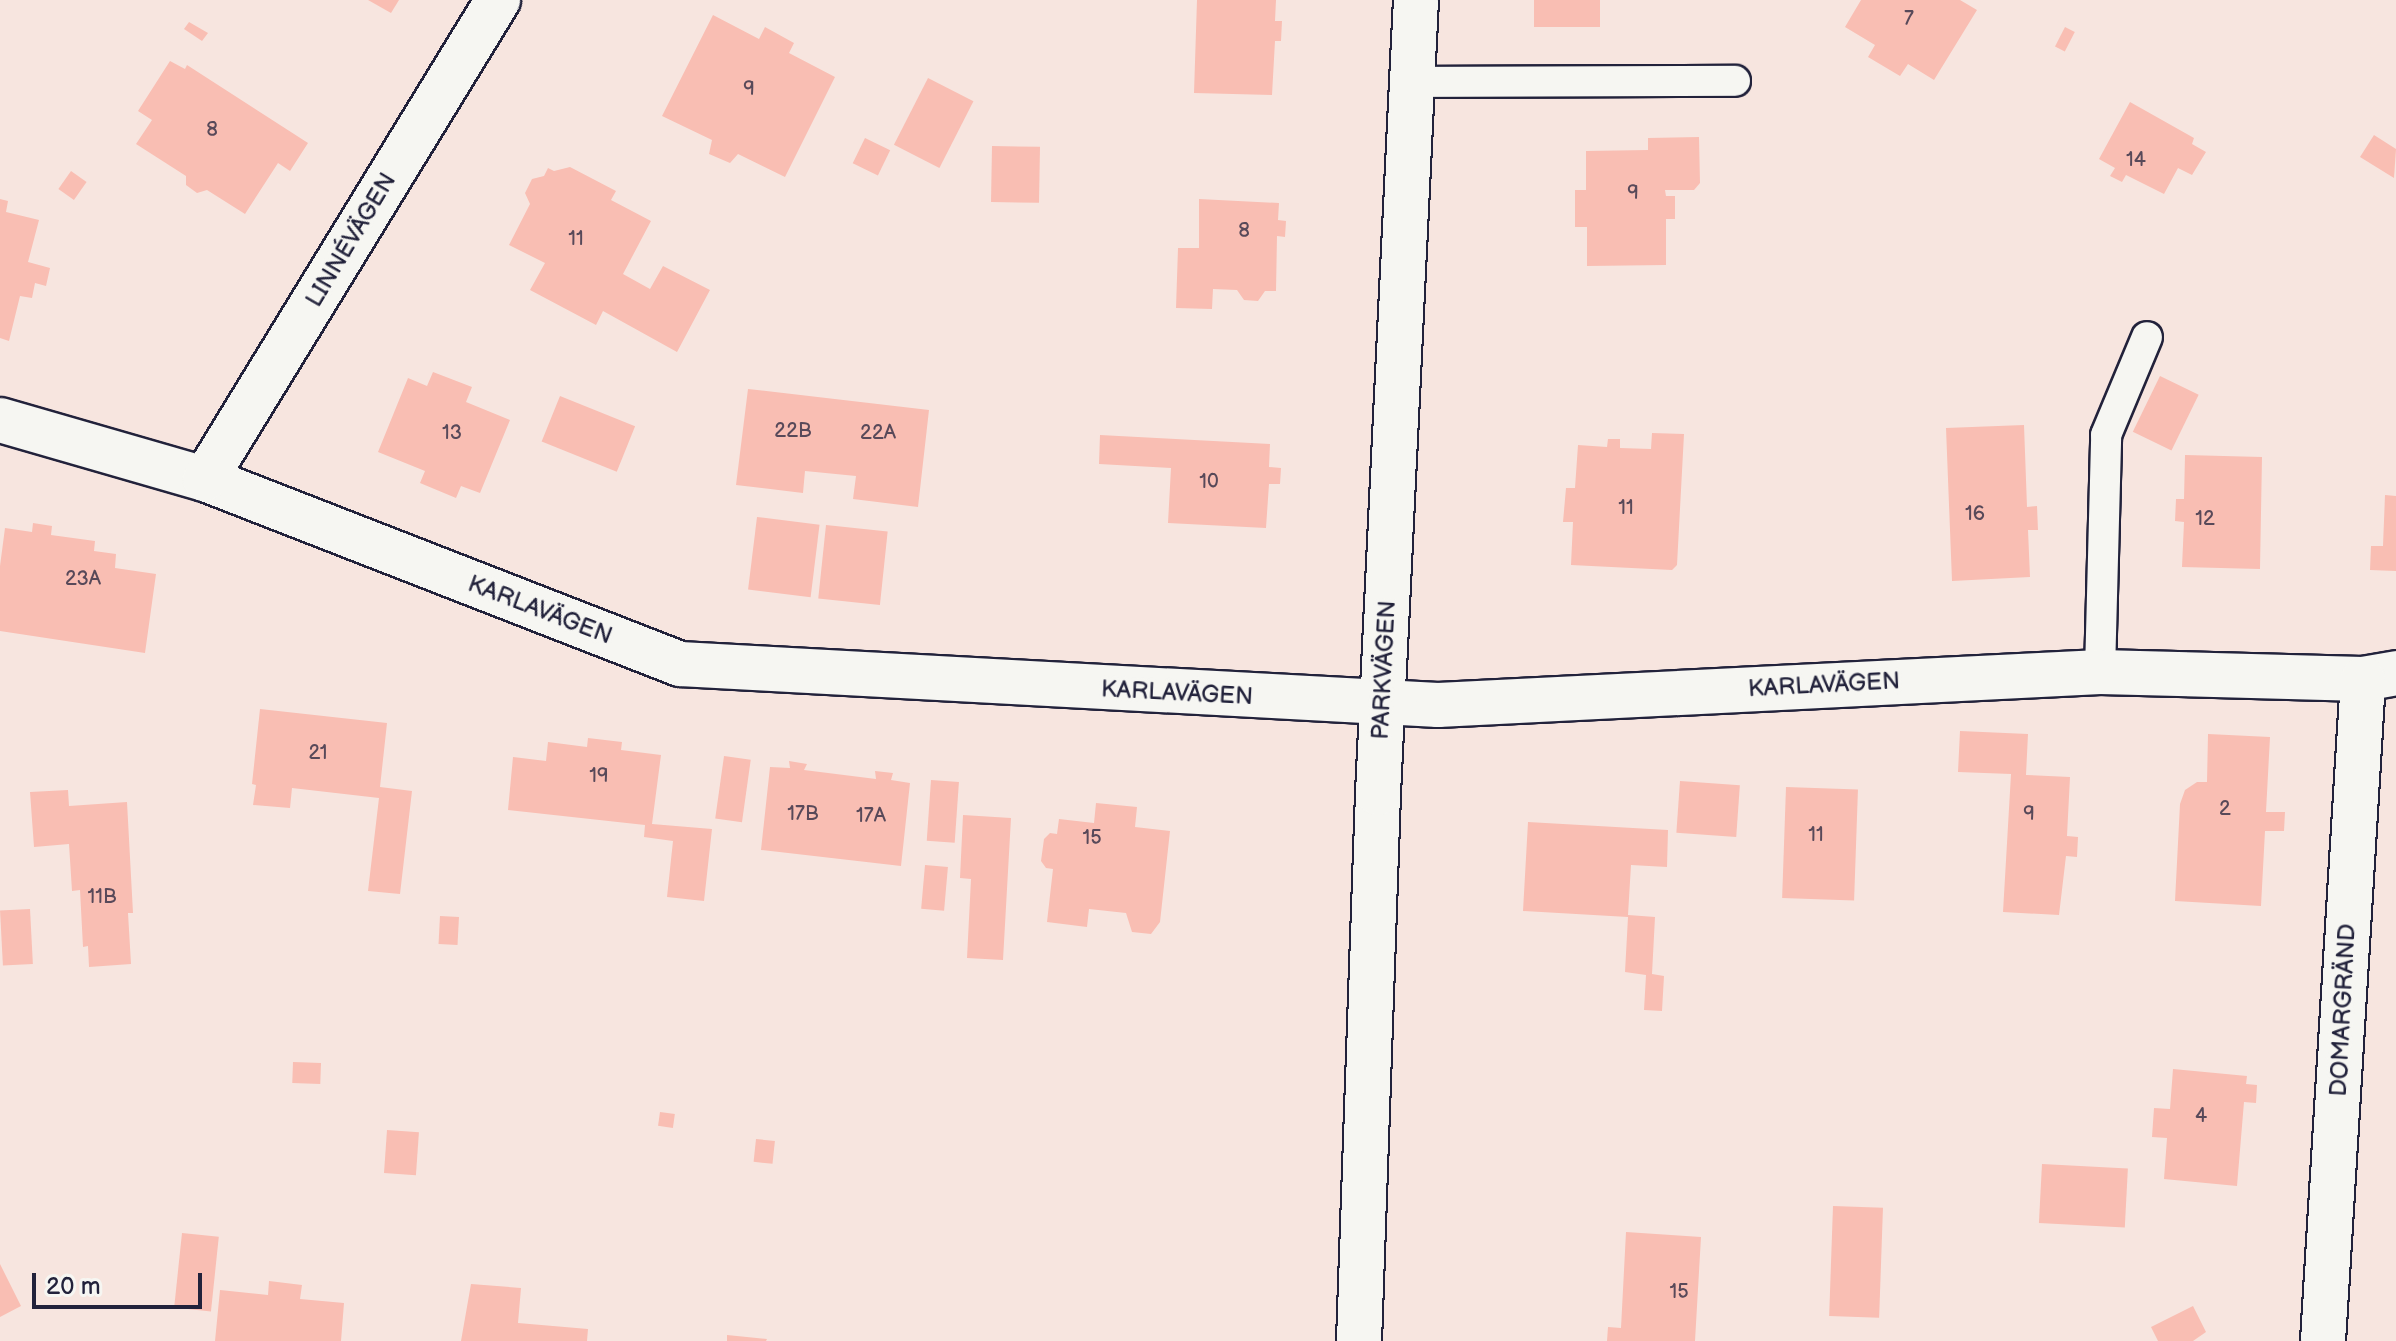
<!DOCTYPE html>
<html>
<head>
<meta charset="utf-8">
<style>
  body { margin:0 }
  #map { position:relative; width:2396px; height:1341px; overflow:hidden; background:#f7e5df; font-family:"Balsamiq Sans",sans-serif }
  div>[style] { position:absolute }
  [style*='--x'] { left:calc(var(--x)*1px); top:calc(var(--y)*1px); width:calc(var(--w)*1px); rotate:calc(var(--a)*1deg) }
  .building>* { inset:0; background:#f9beb3; transform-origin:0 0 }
  .roads { filter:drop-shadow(2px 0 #22223b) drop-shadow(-2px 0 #22223b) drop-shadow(0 2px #22223b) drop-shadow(0 -2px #22223b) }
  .lane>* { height:30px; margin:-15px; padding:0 15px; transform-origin:15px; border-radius:15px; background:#f6f6f2 }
  .street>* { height:44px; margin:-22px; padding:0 22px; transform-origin:22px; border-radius:22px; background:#f6f6f2 }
  .secondary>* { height:44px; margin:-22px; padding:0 22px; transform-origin:22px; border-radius:22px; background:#f6f6f2 }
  span { translate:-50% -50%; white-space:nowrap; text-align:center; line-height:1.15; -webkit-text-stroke:7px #f6f6f2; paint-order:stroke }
  .number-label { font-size:20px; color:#584959 }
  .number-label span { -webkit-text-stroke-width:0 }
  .street-label { font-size:24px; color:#22223b }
  .scale { position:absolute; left:32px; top:1273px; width:170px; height:36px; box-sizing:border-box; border:4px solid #22223b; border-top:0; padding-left:10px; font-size:24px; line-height:28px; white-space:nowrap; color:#22223b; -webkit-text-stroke:6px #f6f6f2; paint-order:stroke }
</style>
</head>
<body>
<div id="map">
  <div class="building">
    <div style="clip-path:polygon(368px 0,399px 0,391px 13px)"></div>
    <div style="clip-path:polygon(1197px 0,1276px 0,1275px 21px,1282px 21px,1281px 41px,1275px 41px,1272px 95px,1194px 93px)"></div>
    <div style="left:1534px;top:0;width:66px;height:27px"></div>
    <div style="clip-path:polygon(1861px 0,1960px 0,1977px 10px,1934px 80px,1908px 64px,1900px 76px,1868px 57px,1875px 45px,1845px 27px)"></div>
    <div style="clip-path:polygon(713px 15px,759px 39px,765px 27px,794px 43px,789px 53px,835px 77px,785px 177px,738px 154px,730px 163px,709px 154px,712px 140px,662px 116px)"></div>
    <div style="clip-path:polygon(189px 22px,208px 33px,202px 41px,184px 29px)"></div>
    <div style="left:2065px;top:27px;width:11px;height:22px;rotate:27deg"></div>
    <div style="clip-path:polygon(170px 61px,185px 69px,187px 65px,308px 143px,290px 171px,278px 163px,245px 214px,207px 190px,197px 193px,186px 185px,186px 176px,136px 144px,152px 120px,138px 111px)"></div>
    <div style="left:928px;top:78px;width:51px;height:75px;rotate:27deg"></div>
    <div style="clip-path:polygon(2130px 102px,2194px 138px,2192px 144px,2206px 152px,2192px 175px,2178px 168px,2164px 194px,2126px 175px,2122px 182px,2110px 176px,2115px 168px,2099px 159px)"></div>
    <div style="clip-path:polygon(2374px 135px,2396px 149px,2394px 178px,2360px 157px)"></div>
    <div style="clip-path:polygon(1699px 137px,1700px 183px,1694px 190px,1665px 190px,1666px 196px,1675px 196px,1675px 219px,1666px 219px,1666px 265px,1587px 266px,1587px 227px,1575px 227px,1575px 190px,1586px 190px,1586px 151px,1648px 150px,1648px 138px)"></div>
    <div style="left:865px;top:138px;width:28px;height:28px;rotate:26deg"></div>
    <div style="left:992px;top:146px;width:48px;height:56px;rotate:1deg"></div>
    <div style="clip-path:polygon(570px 167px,616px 191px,611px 200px,651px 221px,623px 274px,650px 289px,663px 266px,710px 290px,677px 352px,603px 311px,596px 325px,530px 290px,545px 263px,509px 245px,530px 204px,525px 193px,532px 179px,544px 176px,548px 168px,554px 171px)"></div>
    <div style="left:71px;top:171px;width:19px;height:22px;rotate:35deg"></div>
    <div style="clip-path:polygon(0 199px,8px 201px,6px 212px,39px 220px,28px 262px,50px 268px,46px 286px,35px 283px,32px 298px,20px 296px,9px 341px,0 338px)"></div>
    <div style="clip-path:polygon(1199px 199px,1279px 203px,1278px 220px,1286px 221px,1285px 237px,1277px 236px,1276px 291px,1265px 291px,1258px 301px,1244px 300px,1237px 290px,1213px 289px,1212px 309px,1176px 308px,1178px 248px,1199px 248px)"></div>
    <div style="clip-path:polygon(433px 372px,472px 387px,466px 402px,510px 420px,480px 493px,461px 486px,456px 498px,420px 483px,425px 471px,378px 452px,408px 378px,427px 386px)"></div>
    <div style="left:2160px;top:376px;width:43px;height:62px;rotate:26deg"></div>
    <div style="clip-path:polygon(748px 389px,929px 410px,918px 507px,853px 499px,856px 476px,805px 471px,803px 493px,736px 485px)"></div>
    <div style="left:560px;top:396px;width:81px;height:49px;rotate:22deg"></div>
    <div style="clip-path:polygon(2024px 425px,2027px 507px,2037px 506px,2038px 530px,2028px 530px,2030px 577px,1952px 581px,1946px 428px)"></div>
    <div style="clip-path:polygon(1652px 433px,1684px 434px,1677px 565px,1672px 570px,1571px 565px,1573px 522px,1563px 522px,1566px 488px,1575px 488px,1578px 445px,1607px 447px,1608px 439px,1620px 439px,1620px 448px,1651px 449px)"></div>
    <div style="clip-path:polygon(1100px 435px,1270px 444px,1269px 467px,1281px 468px,1280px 484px,1269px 484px,1266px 528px,1168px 523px,1171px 468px,1099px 464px)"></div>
    <div style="clip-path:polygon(2185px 455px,2262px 457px,2260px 569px,2182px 567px,2184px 522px,2175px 521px,2176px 499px,2184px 499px)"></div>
    <div style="clip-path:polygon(2385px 495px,2396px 496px,2396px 571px,2370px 570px,2371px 546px,2383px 546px)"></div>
    <div style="left:757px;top:517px;width:63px;height:73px;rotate:7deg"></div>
    <div style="clip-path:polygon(33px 523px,52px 526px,51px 535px,95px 541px,94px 551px,116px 554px,115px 568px,156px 574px,145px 653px,0 631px,0 566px,5px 528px,32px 532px)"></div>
    <div style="left:826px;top:525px;width:62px;height:74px;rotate:6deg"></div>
    <div style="clip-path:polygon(260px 709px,387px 723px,380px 787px,412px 791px,400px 894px,368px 891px,379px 798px,292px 788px,290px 808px,253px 805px,256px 785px,252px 784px)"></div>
    <div style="clip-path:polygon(1960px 731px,2028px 734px,2026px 775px,2070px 777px,2067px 836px,2078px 837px,2077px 857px,2066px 856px,2059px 915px,2003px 912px,2011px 774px,1958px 772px)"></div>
    <div style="clip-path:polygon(2208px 734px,2270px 737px,2266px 812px,2285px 812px,2284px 831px,2265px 831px,2261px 906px,2175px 901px,2180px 804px,2185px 790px,2197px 782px,2207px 782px)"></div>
    <div style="clip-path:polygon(588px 738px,622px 742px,621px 750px,661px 755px,652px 824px,712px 829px,704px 901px,667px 897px,673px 841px,644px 837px,645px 825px,508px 810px,513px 757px,546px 761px,548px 742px,587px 747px)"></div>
    <div style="left:724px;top:756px;width:27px;height:63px;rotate:8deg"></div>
    <div style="clip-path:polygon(789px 761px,807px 764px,804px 770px,876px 779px,875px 771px,893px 773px,891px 780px,910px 783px,901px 866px,761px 850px,770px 767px,790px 768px)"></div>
    <div style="left:931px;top:780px;width:28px;height:61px;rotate:4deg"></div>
    <div style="left:1680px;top:781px;width:60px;height:52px;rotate:4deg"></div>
    <div style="left:1786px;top:787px;width:72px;height:111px;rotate:2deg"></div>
    <div style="clip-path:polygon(68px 790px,69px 806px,127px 802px,133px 913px,128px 913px,131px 964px,89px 967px,88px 946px,83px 947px,80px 890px,72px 891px,69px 844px,34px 847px,30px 792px)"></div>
    <div style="clip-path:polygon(1096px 803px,1137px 807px,1135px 827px,1170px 831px,1160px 922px,1151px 934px,1132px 932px,1126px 913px,1089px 909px,1087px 927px,1047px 922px,1053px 869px,1046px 868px,1041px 861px,1044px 839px,1050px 833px,1057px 834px,1059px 819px,1094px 823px)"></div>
    <div style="clip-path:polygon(963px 815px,1011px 818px,1003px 960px,967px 958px,971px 879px,960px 878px)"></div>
    <div style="clip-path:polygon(1528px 822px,1668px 830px,1667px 867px,1631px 865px,1628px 915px,1655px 917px,1652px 974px,1664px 976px,1662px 1011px,1644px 1010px,1646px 975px,1625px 972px,1628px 917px,1523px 911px)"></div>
    <div style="left:925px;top:865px;width:23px;height:44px;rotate:5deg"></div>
    <div style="left:30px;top:909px;width:55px;height:30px;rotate:87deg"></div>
    <div style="left:440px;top:916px;width:19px;height:28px;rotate:3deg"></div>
    <div style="left:293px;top:1062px;width:28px;height:21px;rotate:2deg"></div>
    <div style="clip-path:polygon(2173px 1069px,2247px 1076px,2246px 1084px,2257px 1085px,2256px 1103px,2244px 1102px,2237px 1186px,2164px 1179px,2167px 1138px,2152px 1137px,2154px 1108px,2170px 1109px)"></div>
    <div style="left:660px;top:1112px;width:15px;height:14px;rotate:8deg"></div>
    <div style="left:387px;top:1130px;width:32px;height:43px;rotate:4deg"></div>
    <div style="left:756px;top:1139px;width:19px;height:23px;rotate:6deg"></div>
    <div style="left:2042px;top:1164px;width:86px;height:59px;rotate:3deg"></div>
    <div style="left:1833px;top:1206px;width:50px;height:110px;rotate:2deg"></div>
    <div style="clip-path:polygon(1626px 1232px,1701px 1237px,1695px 1341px,1607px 1341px,1608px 1327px,1621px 1328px)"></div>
    <div style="left:182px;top:1233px;width:37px;height:75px;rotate:6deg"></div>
    <div style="clip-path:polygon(0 1264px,21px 1306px,0 1317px)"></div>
    <div style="clip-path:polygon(269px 1281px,302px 1285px,300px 1299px,344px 1303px,341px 1341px,215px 1341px,220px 1290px,268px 1295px)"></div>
    <div style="clip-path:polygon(471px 1284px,521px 1288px,518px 1323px,588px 1329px,587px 1341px,461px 1341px)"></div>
    <div style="clip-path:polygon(2193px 1306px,2206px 1332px,2193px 1341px,2158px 1341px,2151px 1327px)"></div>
    <div style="clip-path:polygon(727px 1335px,767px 1339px,766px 1341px,727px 1341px)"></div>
  </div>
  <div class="roads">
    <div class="lane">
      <div style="--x:1413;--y:82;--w:322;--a:-0.2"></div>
      <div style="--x:2100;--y:672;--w:237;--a:-88.5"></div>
      <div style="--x:2106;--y:435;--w:106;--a:-67.3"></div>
    </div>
    <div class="street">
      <div style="--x:0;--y:420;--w:213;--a:16.1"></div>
      <div style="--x:205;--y:479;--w:510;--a:21.28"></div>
      <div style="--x:680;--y:664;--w:759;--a:3.1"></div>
      <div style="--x:1438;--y:705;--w:663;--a:-2.85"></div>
      <div style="--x:2100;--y:672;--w:263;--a:1.5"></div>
      <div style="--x:2363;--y:679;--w:34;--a:-10"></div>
      <div style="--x:205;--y:479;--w:562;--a:-58.55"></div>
      <div style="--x:2323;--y:1341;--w:663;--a:-86.54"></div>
    </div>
    <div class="secondary">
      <div style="--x:1359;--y:1341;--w:548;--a:-88.01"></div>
      <div style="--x:1378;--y:793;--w:794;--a:-87.26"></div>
    </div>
  </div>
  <div class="number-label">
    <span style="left:1909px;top:19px">7</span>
    <span style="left:749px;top:89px">9</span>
    <span style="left:212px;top:130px">8</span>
    <span style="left:2136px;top:160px">14</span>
    <span style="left:1633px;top:193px">9</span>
    <span style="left:1244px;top:231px">8</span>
    <span style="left:576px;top:239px">11</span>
    <span style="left:793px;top:431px">22B</span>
    <span style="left:452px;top:433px">13</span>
    <span style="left:878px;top:433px">22A</span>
    <span style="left:1209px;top:482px">10</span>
    <span style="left:1626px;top:508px">11</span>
    <span style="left:1975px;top:514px">16</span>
    <span style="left:2205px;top:519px">12</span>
    <span style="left:83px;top:579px">23A</span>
    <span style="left:318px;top:753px">21</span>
    <span style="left:599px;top:776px">19</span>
    <span style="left:2225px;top:809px">2</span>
    <span style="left:803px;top:814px">17B</span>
    <span style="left:2029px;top:814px">9</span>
    <span style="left:871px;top:816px">17A</span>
    <span style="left:1816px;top:835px">11</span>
    <span style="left:1092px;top:838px">15</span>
    <span style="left:102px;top:897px">11B</span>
    <span style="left:2201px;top:1116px">4</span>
    <span style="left:1679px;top:1292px">15</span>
  </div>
  <div class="street-label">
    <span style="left:351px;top:240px;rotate:-59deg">LINNÉVÄGEN</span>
    <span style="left:540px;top:610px;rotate:21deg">KARLAVÄGEN</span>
    <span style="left:1384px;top:670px;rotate:-87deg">PARKVÄGEN</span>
    <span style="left:1824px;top:685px;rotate:-3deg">KARLAVÄGEN</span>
    <span style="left:1177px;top:693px;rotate:3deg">KARLAVÄGEN</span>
    <span style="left:2343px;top:1010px;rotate:-87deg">DOMARGRÄND</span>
  </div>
  <div class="scale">20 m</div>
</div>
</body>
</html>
